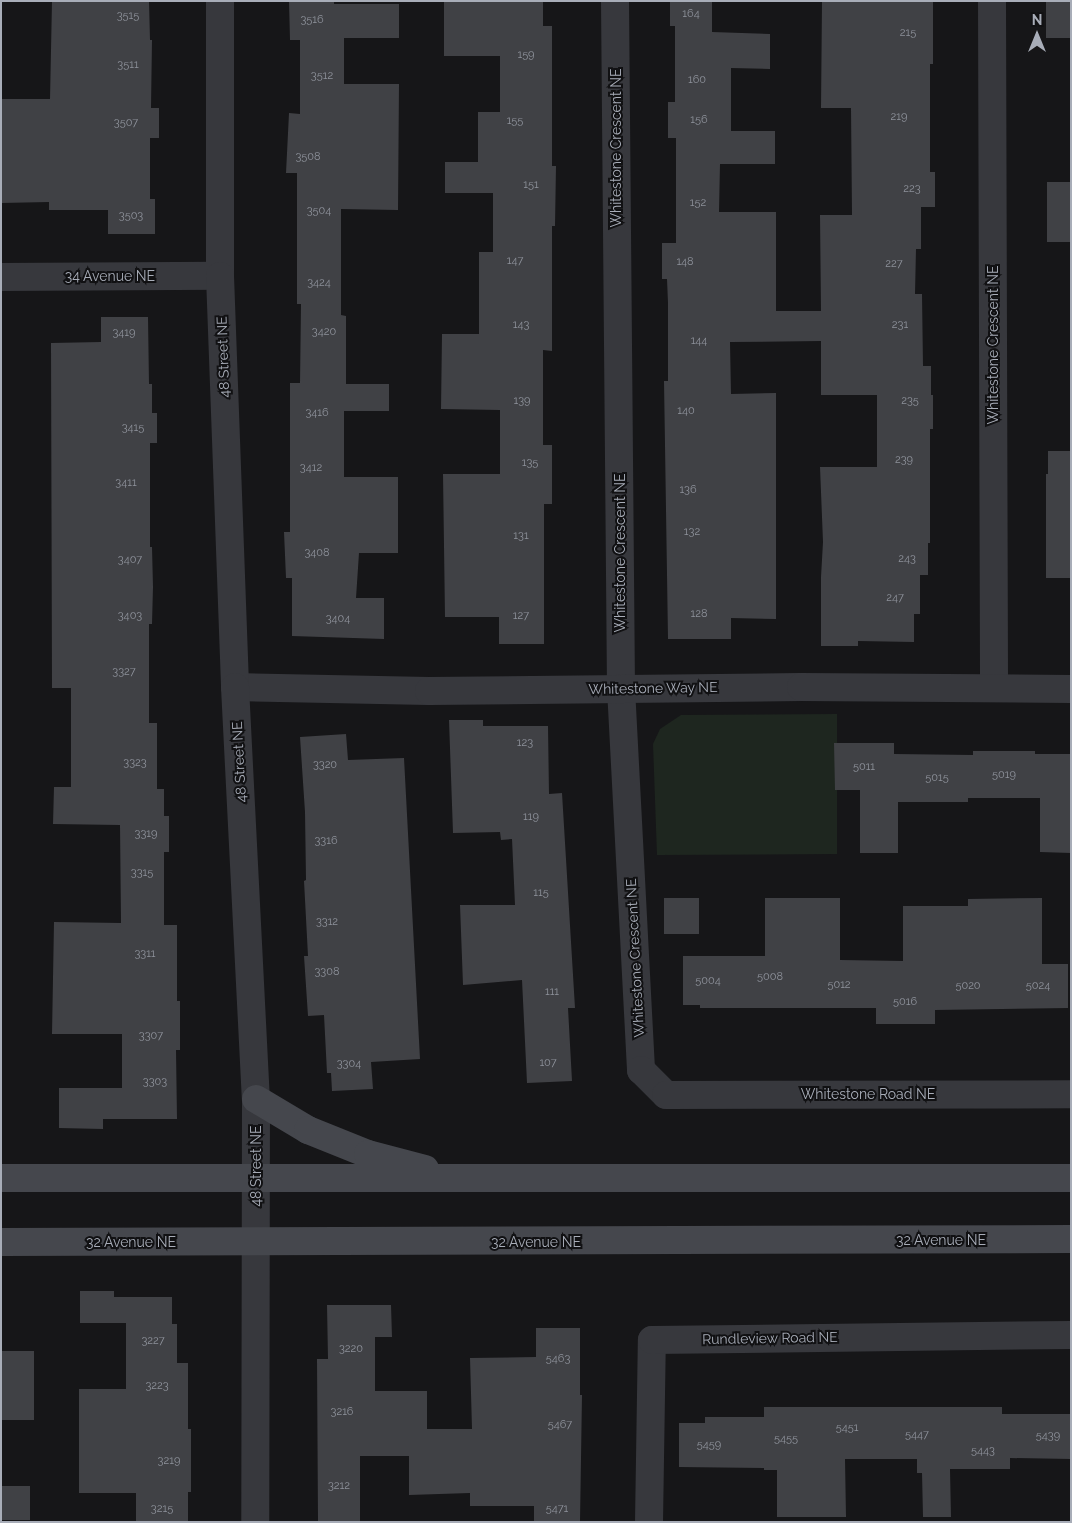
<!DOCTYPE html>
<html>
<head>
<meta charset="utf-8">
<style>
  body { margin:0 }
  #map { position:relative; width:1072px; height:1523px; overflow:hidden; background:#161618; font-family:Raleway,sans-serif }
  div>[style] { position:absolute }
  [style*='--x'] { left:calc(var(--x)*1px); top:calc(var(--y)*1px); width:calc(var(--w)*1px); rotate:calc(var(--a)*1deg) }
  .green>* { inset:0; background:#1e261f }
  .building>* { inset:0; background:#404145; transform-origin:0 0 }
  .minor>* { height:28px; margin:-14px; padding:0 14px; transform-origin:14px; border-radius:14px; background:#37383d }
  .tertiary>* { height:28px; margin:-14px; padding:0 14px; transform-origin:14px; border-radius:14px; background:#37383d }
  .secondary>* { height:28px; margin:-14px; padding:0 14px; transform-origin:14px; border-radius:14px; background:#45474d }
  span { translate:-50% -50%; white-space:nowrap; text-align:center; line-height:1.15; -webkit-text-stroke:4px #111113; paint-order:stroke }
  .number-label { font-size:11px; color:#8e929b }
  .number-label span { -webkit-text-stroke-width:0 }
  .street-label { font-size:14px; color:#a8adb8 }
  .frame { position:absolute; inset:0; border:2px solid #a8adb8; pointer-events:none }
  .north { position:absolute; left:1012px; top:10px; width:50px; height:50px; -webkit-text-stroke:4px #111113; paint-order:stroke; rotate:0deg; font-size:14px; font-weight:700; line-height:20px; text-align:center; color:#a8adb8 }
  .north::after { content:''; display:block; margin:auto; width:18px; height:22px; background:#a8adb8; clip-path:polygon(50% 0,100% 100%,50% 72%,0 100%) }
</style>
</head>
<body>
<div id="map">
  <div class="green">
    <div style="clip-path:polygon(837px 714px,837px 854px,657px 855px,653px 744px,660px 729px,681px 715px)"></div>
  </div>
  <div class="building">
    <div style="clip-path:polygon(52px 1px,149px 1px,150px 40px,152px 40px,151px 108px,159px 108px,159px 138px,150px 138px,150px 199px,155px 199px,155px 234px,108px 234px,108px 210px,49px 210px,49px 202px,1px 203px,1px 99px,50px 99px)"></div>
    <div style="clip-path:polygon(289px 1px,334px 1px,334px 4px,399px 4px,399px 38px,344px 38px,344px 84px,399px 84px,398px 210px,341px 209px,341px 315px,346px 316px,346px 384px,389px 384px,389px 411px,344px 411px,344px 477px,398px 477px,398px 553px,359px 553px,356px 598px,384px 598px,384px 639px,292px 636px,292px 578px,286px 578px,284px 532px,290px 532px,290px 383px,300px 383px,301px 304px,297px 304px,297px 173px,286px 173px,289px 113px,300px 114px,300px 40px,290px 40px)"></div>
    <div style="clip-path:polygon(444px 1px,543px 1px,543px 26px,552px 26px,552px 166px,556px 166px,555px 226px,552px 226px,552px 351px,543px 350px,543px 445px,552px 445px,552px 504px,544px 504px,544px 644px,499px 644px,499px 617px,445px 617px,443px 474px,500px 474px,500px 410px,441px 409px,442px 334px,479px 334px,479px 252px,493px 252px,493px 193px,445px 193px,445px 162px,478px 162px,478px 112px,500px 112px,500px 56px,444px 56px)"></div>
    <div style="clip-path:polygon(670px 1px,712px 1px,712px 32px,770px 34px,770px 69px,731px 68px,731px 131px,775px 131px,775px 164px,720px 164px,719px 212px,776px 212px,776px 311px,821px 311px,820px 215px,852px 215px,851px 108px,821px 108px,822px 1px,933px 2px,933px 64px,930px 64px,930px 172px,935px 172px,935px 207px,921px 207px,921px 249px,916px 249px,915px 294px,922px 294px,923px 366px,931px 366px,931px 395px,933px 395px,933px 429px,930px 429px,930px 543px,928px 543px,928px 575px,920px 575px,920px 614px,914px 614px,914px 642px,858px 641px,858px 646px,821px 646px,821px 577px,823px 542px,820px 467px,877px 467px,877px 395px,821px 395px,821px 341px,730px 342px,731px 394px,776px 393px,776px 619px,731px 618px,731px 639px,668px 639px,664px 381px,668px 381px,668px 303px,667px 279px,662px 279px,662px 243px,676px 243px,676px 138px,668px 138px,668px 102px,675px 102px,675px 26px,670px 26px)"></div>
    <div style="left:1046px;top:1px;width:25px;height:37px"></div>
    <div style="left:1047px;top:182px;width:24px;height:60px"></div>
    <div style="clip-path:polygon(101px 317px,148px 317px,149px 384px,152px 384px,152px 413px,157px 413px,157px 443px,150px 443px,150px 547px,152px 547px,153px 587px,152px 624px,149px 624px,149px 723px,157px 723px,157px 789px,164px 789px,164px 816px,169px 816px,169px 852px,164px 852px,164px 925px,177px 925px,177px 1001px,180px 1001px,180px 1050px,176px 1050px,177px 1119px,103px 1119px,103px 1129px,59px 1128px,59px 1088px,122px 1088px,122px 1034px,52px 1034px,54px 922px,121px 923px,120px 825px,53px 824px,54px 787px,71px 787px,71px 688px,52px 688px,51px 343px,101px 342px)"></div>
    <div style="clip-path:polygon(1048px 451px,1071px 451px,1071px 578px,1046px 578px,1046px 474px,1048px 474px)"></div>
    <div style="clip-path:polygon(449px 720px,483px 720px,483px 726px,548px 726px,549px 794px,562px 793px,575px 1008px,568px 1008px,572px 1081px,527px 1083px,522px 980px,463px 985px,460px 905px,515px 905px,512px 839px,501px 840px,500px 832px,453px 833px)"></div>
    <div style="clip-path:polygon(346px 734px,348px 760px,404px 758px,420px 1059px,371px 1062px,373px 1089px,332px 1091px,331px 1073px,327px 1073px,324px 1015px,308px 1016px,304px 956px,308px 956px,304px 881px,306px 880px,305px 812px,300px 737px)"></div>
    <div style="clip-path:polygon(834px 743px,894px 743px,894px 754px,973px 755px,973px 751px,1035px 751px,1035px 754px,1071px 754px,1071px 853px,1040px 852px,1040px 798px,968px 798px,968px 802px,898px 802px,898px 853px,860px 853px,860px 790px,835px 790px)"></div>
    <div style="left:664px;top:898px;width:35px;height:36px"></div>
    <div style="clip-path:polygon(765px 898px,840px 898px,840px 960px,903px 961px,903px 906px,968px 906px,968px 899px,1042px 898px,1042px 964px,1068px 964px,1068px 1008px,935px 1010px,935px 1024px,876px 1024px,876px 1008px,700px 1008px,700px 1005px,683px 1005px,683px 956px,765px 956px)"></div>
    <div style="clip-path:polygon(80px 1291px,114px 1291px,114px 1297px,172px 1297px,172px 1324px,177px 1324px,177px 1363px,188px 1363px,188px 1429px,191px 1429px,191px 1492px,188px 1492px,188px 1522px,136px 1522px,136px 1493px,79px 1493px,79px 1389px,126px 1389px,126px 1323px,80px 1323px)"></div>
    <div style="clip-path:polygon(327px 1305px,391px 1305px,392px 1337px,375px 1337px,375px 1391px,427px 1391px,427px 1429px,472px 1429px,470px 1358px,536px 1357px,536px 1328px,580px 1328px,580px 1395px,582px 1395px,580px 1522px,534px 1522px,534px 1506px,470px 1506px,470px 1493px,409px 1495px,409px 1456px,360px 1456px,360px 1522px,318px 1522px,317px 1359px,328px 1359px)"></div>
    <div style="left:1px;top:1351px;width:33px;height:69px"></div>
    <div style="clip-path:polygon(764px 1407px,1002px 1407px,1002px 1414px,1071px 1414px,1071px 1459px,1010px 1458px,1010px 1469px,950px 1469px,951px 1517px,923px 1517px,922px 1473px,917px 1473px,917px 1459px,845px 1459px,846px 1517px,777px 1517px,777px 1470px,764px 1470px,764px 1468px,679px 1467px,679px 1423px,705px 1423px,705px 1417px,764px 1417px)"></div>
    <div style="left:1px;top:1486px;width:29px;height:34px"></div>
  </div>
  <div class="minor">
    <div style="--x:615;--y:1;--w:687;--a:89.5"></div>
    <div style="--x:621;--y:688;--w:383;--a:87"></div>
    <div style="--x:641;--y:1070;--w:35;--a:45"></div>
    <div style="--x:666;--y:1095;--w:405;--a:-0.1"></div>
    <div style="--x:992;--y:1;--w:687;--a:89.83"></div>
    <div style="--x:1;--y:277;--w:219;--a:-0.3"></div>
    <div style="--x:235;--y:687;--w:194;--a:1.2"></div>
    <div style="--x:429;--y:691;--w:372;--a:-0.6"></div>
    <div style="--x:801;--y:687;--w:270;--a:0.4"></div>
    <div style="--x:649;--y:1522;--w:182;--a:-89.1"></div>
    <div style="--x:652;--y:1340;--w:419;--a:-0.7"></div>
  </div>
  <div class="tertiary">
    <div style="--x:220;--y:1;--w:275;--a:90"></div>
    <div style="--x:220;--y:276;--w:411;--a:87.9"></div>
    <div style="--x:235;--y:687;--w:413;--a:87.1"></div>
    <div style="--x:256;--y:1099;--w:423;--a:90.1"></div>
  </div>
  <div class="secondary">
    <div style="--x:256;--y:1099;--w:61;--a:30.8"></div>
    <div style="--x:308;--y:1130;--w:65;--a:21.8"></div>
    <div style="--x:368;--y:1154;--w:59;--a:14.7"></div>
    <div style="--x:1;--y:1178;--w:1070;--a:0"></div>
    <div style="--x:1;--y:1242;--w:1070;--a:-0.16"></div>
  </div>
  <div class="number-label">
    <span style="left:691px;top:14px">164</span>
    <span style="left:128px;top:16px">3515</span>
    <span style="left:312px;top:20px">3516</span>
    <span style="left:908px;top:33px">215</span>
    <span style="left:526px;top:55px">159</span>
    <span style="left:128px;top:65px">3511</span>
    <span style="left:322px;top:76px">3512</span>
    <span style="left:697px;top:80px">160</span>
    <span style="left:899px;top:117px">219</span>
    <span style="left:699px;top:120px">156</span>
    <span style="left:515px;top:121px">155</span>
    <span style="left:126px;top:123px">3507</span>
    <span style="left:308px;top:157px">3508</span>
    <span style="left:531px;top:185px">151</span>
    <span style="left:912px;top:189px">223</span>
    <span style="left:698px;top:203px">152</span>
    <span style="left:319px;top:211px">3504</span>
    <span style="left:131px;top:216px">3503</span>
    <span style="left:515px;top:261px">147</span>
    <span style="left:685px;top:262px">148</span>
    <span style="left:894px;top:264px">227</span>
    <span style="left:319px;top:283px">3424</span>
    <span style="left:521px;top:325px">143</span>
    <span style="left:900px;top:325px">231</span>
    <span style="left:324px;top:332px">3420</span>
    <span style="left:124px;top:333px">3419</span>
    <span style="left:699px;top:341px">144</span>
    <span style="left:522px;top:401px">139</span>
    <span style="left:910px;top:401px">235</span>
    <span style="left:686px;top:411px">140</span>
    <span style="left:317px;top:413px">3416</span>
    <span style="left:133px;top:428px">3415</span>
    <span style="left:904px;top:460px">239</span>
    <span style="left:530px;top:463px">135</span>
    <span style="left:311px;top:468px">3412</span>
    <span style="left:126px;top:483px">3411</span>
    <span style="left:688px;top:490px">136</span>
    <span style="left:692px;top:532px">132</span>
    <span style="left:521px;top:536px">131</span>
    <span style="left:317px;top:553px">3408</span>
    <span style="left:907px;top:559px">243</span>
    <span style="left:130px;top:560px">3407</span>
    <span style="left:895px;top:598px">247</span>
    <span style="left:699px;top:614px">128</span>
    <span style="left:130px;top:616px">3403</span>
    <span style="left:521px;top:616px">127</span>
    <span style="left:338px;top:619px">3404</span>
    <span style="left:124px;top:672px">3327</span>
    <span style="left:525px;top:743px">123</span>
    <span style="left:135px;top:763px">3323</span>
    <span style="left:325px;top:765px">3320</span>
    <span style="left:864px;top:767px">5011</span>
    <span style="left:1004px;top:775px">5019</span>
    <span style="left:937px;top:778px">5015</span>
    <span style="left:531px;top:817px">119</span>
    <span style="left:146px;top:834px">3319</span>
    <span style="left:326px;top:841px">3316</span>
    <span style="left:142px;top:873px">3315</span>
    <span style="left:541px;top:893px">115</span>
    <span style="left:327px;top:922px">3312</span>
    <span style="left:145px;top:954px">3311</span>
    <span style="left:327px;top:972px">3308</span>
    <span style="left:770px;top:977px">5008</span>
    <span style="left:708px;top:981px">5004</span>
    <span style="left:839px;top:985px">5012</span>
    <span style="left:968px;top:986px">5020</span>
    <span style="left:1038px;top:986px">5024</span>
    <span style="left:552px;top:992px">111</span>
    <span style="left:905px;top:1002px">5016</span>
    <span style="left:151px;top:1036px">3307</span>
    <span style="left:548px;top:1063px">107</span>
    <span style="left:349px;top:1064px">3304</span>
    <span style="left:155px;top:1082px">3303</span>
    <span style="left:153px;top:1341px">3227</span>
    <span style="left:351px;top:1349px">3220</span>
    <span style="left:558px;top:1359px">5463</span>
    <span style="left:157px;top:1386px">3223</span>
    <span style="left:342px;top:1412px">3216</span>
    <span style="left:560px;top:1425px">5467</span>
    <span style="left:847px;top:1428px">5451</span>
    <span style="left:917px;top:1435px">5447</span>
    <span style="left:1048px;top:1436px">5439</span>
    <span style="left:786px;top:1439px">5455</span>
    <span style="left:709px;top:1445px">5459</span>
    <span style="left:983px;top:1451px">5443</span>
    <span style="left:169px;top:1461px">3219</span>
    <span style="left:339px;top:1486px">3212</span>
    <span style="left:162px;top:1509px">3215</span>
    <span style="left:557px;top:1509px">5471</span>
  </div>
  <div class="street-label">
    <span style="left:616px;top:148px;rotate:-90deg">Whitestone Crescent NE</span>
    <span style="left:110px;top:276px">34 Avenue NE</span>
    <span style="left:993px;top:345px;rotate:-90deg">Whitestone Crescent NE</span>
    <span style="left:223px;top:357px;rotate:-92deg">48 Street NE</span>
    <span style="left:620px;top:553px;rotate:-90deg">Whitestone Crescent NE</span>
    <span style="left:653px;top:688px;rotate:-1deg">Whitestone Way NE</span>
    <span style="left:239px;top:762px;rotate:-93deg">48 Street NE</span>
    <span style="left:635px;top:958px;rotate:-93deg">Whitestone Crescent NE</span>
    <span style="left:868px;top:1094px">Whitestone Road NE</span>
    <span style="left:256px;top:1166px;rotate:-90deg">48 Street NE</span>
    <span style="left:941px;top:1240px">32 Avenue NE</span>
    <span style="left:131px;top:1242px">32 Avenue NE</span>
    <span style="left:536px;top:1242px">32 Avenue NE</span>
    <span style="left:770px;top:1338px;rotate:-1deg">Rundleview Road NE</span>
  </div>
  <div class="frame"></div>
  <div class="north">N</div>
</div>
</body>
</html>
